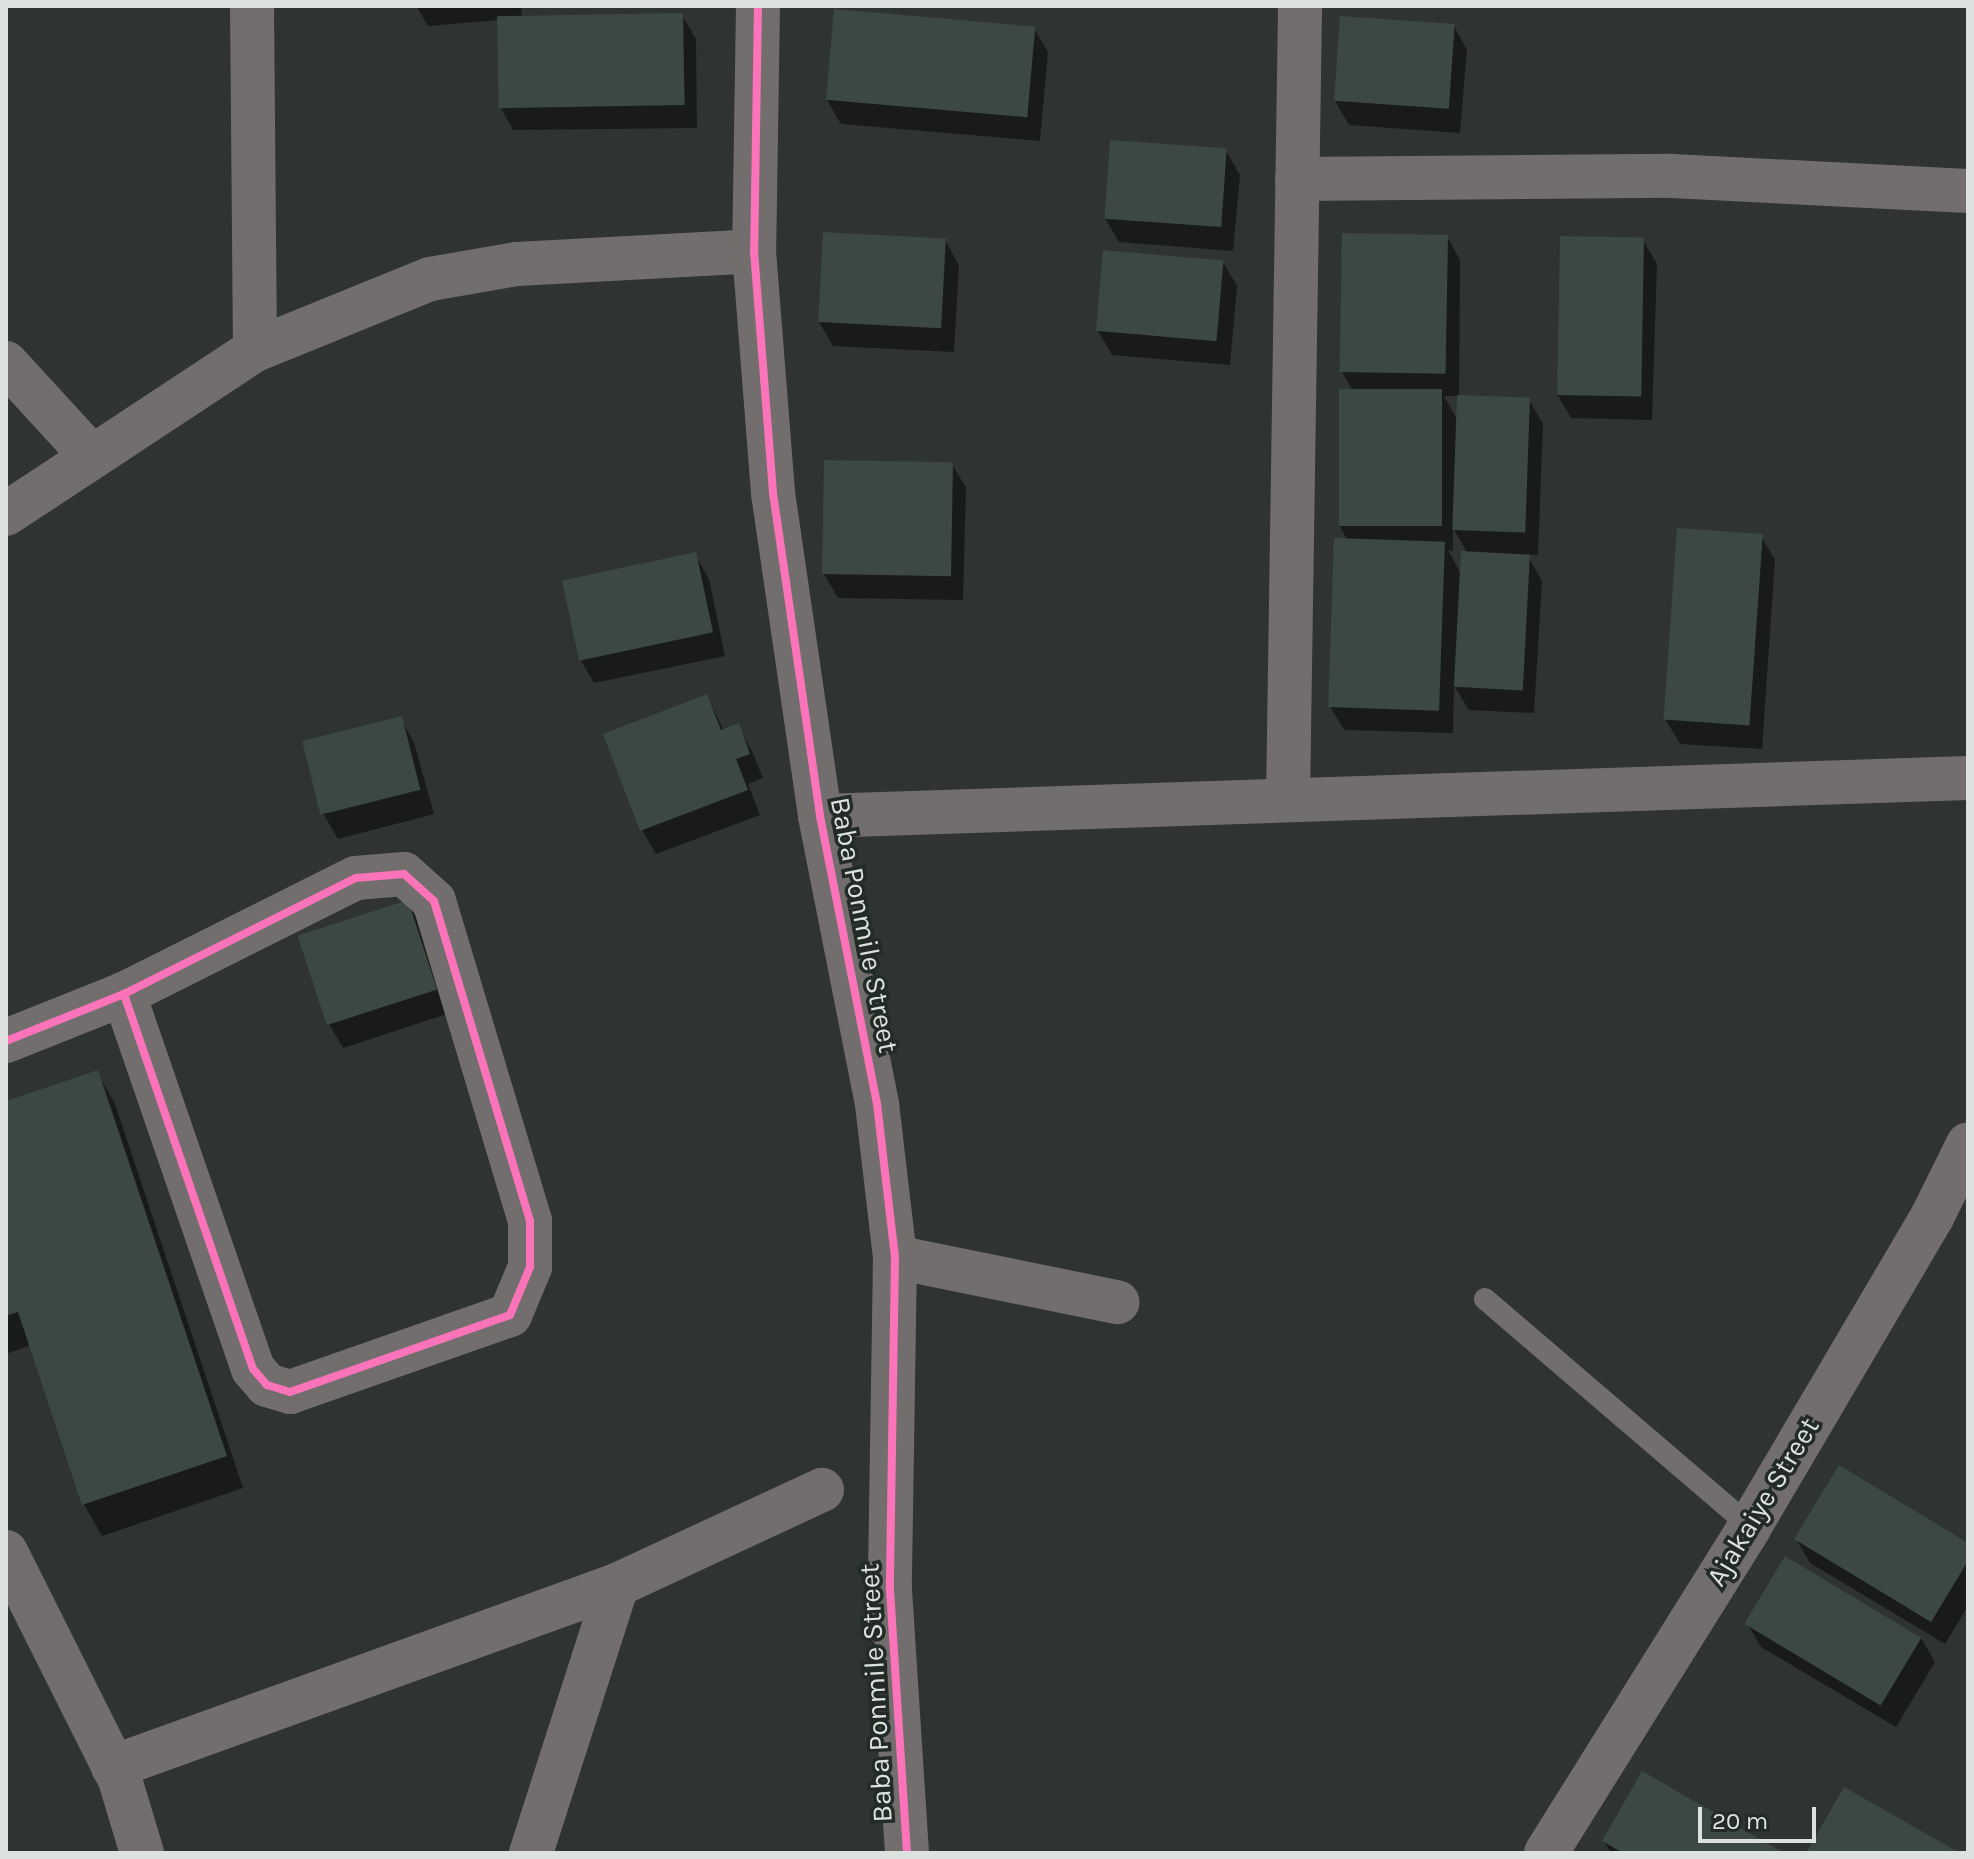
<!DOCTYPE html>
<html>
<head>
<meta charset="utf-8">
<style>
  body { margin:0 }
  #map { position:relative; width:1974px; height:1859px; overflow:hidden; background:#2f3331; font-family:Karla,sans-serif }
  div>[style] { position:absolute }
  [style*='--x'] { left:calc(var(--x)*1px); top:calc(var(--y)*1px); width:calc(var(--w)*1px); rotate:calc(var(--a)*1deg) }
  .shadow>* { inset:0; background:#0007 }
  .building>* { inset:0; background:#3c4943; transform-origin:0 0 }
  .service>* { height:22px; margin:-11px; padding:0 11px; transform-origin:11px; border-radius:11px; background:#736e6e }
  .minor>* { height:44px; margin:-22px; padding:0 22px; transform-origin:22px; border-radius:22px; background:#736e6e }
  .cycleway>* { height:8px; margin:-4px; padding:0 4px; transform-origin:4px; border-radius:4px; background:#fb73b8 }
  span { translate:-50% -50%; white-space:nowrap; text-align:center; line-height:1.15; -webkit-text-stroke:7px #232b26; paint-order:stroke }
  .street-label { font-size:28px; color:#dde2df }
  .frame { position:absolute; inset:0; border:8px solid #dde2df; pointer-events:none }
  .scale { position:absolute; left:1698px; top:1807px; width:118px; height:36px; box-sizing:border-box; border:4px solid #dde2df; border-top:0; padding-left:10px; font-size:24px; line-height:28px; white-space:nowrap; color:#dde2df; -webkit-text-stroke:6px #232b26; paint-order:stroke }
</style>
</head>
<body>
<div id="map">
  <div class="shadow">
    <div style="clip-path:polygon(416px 6px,521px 6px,522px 18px,682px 15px,696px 39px,697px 128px,513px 130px,500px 106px,499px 20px,428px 26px)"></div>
    <div style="clip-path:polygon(1454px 26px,1467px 50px,1460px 133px,1349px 125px,1335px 101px)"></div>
    <div style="clip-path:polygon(1034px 28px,1048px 52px,1040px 141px,841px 124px,827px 100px)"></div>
    <div style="clip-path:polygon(1226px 151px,1240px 175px,1233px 251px,1119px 242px,1105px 218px)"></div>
    <div style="clip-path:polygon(evenodd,1447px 236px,1460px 260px,1459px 396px,1444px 396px,1458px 421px,1529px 400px,1543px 424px,1538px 555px,1527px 555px,1542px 581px,1534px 713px,1469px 710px,1454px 686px,1453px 733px,1344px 730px,1330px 706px,1348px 541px,1339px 525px,1353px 391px,1342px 372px,1447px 236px,1453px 528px,1468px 554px,1461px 574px,1448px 550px,1453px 551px,1453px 528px)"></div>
    <div style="clip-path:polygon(945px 240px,959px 265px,954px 352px,833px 346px,819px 322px)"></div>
    <div style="clip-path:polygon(1643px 240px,1657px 264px,1652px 420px,1571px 418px,1557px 394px)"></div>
    <div style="clip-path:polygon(1223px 262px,1237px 286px,1230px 365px,1112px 355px,1098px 331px)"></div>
    <div style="clip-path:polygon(952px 464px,966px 488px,963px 600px,838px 598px,824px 574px)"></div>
    <div style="clip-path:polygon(1761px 536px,1775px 560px,1762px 749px,1680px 744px,1666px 720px)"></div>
    <div style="clip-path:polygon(695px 555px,709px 579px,725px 656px,594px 683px,580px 659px)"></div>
    <div style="clip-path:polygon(707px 696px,724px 731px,738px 726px,751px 749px,763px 778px,748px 784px,760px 815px,656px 854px,642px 830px)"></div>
    <div style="clip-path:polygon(401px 719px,414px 743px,434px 814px,338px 839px,324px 815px,305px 744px)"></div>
    <div style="clip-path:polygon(407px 902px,421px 926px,450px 1013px,343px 1048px,329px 1024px)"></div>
    <div style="clip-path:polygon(97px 1072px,115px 1104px,243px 1488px,102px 1536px,84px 1504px,31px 1345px,6px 1354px,6px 1103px)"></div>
    <div style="clip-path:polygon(1796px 1539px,1968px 1546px,1968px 1606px,1945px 1644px,1810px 1563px)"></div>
    <div style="clip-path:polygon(1747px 1623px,1921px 1638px,1935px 1662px,1896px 1727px,1761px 1647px)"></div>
    <div style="clip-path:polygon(1604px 1841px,1780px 1853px,1611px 1853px)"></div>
  </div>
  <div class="building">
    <div style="left:834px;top:9px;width:202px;height:91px;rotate:5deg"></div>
    <div style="left:683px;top:13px;width:92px;height:186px;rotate:89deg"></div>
    <div style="left:1340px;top:16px;width:115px;height:85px;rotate:4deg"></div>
    <div style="left:1110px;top:140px;width:117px;height:79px;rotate:4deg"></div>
    <div style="left:823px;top:232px;width:123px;height:90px;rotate:3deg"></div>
    <div style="left:1342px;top:233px;width:106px;height:139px;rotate:1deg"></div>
    <div style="left:1560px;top:236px;width:84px;height:159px;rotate:1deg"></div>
    <div style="left:1103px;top:250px;width:121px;height:81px;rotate:5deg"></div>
    <div style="left:1339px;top:389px;width:103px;height:137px"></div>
    <div style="left:1457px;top:395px;width:73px;height:135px;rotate:2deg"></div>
    <div style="left:824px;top:460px;width:129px;height:114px;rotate:1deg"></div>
    <div style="left:1677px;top:528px;width:86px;height:192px;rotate:4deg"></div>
    <div style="left:1334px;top:538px;width:111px;height:169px;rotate:2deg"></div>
    <div style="left:1461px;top:551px;width:69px;height:136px;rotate:3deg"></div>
    <div style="left:696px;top:552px;width:82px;height:137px;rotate:78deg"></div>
    <div style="clip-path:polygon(707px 694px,721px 730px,739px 723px,750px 754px,736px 759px,748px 790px,640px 831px,603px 734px)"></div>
    <div style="left:402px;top:716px;width:76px;height:103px;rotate:76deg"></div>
    <div style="left:408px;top:900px;width:94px;height:116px;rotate:72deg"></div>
    <div style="clip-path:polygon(98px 1070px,227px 1456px,82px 1505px,18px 1312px,6px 1316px,6px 1101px)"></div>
    <div style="clip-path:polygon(1839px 1465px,1968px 1543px,1968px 1561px,1931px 1622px,1794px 1539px)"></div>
    <div style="left:1785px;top:1556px;width:159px;height:79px;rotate:31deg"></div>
    <div style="clip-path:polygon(1642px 1771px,1784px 1853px,1623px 1853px,1602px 1841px)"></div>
    <div style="clip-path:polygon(1844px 1787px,1960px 1853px,1806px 1853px)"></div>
  </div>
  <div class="service">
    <div style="--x:1485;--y:1299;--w:349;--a:40.6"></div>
  </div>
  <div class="minor">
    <div style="--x:252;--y:6;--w:344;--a:89.5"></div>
    <div style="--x:758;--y:6;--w:245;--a:90.9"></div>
    <div style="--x:754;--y:251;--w:243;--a:85.5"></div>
    <div style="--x:773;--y:493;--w:326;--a:81.7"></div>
    <div style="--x:820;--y:816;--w:294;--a:78.8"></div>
    <div style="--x:877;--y:1104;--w:154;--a:83.3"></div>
    <div style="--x:895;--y:1257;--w:333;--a:90.9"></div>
    <div style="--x:890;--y:1590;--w:264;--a:86.3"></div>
    <div style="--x:1297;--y:179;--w:375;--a:-0.5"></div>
    <div style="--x:1672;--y:176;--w:296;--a:2.9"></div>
    <div style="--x:6;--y:363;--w:127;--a:47.5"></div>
    <div style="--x:6;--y:514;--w:298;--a:-33.4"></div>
    <div style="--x:255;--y:350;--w:189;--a:-22.1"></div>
    <div style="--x:430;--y:279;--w:88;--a:-9.8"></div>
    <div style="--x:517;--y:264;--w:237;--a:-3.1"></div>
    <div style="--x:1288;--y:800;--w:794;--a:-89.13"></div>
    <div style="--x:820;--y:816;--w:1149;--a:-1.9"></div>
    <div style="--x:6;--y:1041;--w:127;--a:-21.7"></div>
    <div style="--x:124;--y:994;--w:259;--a:-26.6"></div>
    <div style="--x:356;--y:878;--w:48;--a:-4.8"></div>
    <div style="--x:404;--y:874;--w:40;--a:42"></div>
    <div style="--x:434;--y:901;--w:334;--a:73.3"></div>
    <div style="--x:530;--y:1221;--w:46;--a:90"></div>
    <div style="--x:530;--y:1267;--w:52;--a:112.6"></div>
    <div style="--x:510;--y:1315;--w:233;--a:160.7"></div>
    <div style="--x:290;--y:1392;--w:24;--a:-163"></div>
    <div style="--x:267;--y:1385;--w:21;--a:-131"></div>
    <div style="--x:253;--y:1369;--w:397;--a:-109"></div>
    <div style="--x:895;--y:1257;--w:227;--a:11.5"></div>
    <div style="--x:6;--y:1552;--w:255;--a:63.4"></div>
    <div style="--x:120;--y:1780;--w:76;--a:73.2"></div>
    <div style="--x:113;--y:1767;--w:536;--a:-19.86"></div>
    <div style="--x:617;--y:1585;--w:226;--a:-24.9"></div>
    <div style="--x:531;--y:1853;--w:281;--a:-72.2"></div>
    <div style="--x:1546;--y:1853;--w:385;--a:-58"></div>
    <div style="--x:1750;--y:1526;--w:359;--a:-59.5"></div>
    <div style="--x:1932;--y:1217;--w:81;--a:-63.7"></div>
  </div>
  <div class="cycleway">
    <div style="--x:758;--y:6;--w:245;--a:90.9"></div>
    <div style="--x:754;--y:251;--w:243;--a:85.5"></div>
    <div style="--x:773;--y:493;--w:326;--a:81.7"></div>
    <div style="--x:820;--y:816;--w:294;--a:78.8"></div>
    <div style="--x:877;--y:1104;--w:154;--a:83.3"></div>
    <div style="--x:895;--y:1257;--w:333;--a:90.9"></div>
    <div style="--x:890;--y:1590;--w:264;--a:86.3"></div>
    <div style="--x:6;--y:1041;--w:127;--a:-21.7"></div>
    <div style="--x:124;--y:994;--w:259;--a:-26.6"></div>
    <div style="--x:356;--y:878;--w:48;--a:-4.8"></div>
    <div style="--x:404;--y:874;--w:40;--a:42"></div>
    <div style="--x:434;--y:901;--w:334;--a:73.3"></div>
    <div style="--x:530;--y:1221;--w:46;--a:90"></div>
    <div style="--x:530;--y:1267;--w:52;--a:112.6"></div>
    <div style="--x:510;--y:1315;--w:233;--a:160.7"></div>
    <div style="--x:290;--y:1392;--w:24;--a:-163"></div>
    <div style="--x:267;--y:1385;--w:21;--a:-131"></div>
    <div style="--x:253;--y:1369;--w:397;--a:-109"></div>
  </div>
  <div class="street-label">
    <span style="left:864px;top:925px;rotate:79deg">Baba Ponmile Street</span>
    <span style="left:1763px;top:1502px;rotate:-59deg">Ajakaiye Street</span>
    <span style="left:876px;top:1693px;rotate:-93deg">Baba Ponmile Street</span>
  </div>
  <div class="frame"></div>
  <div class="scale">20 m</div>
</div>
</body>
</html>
